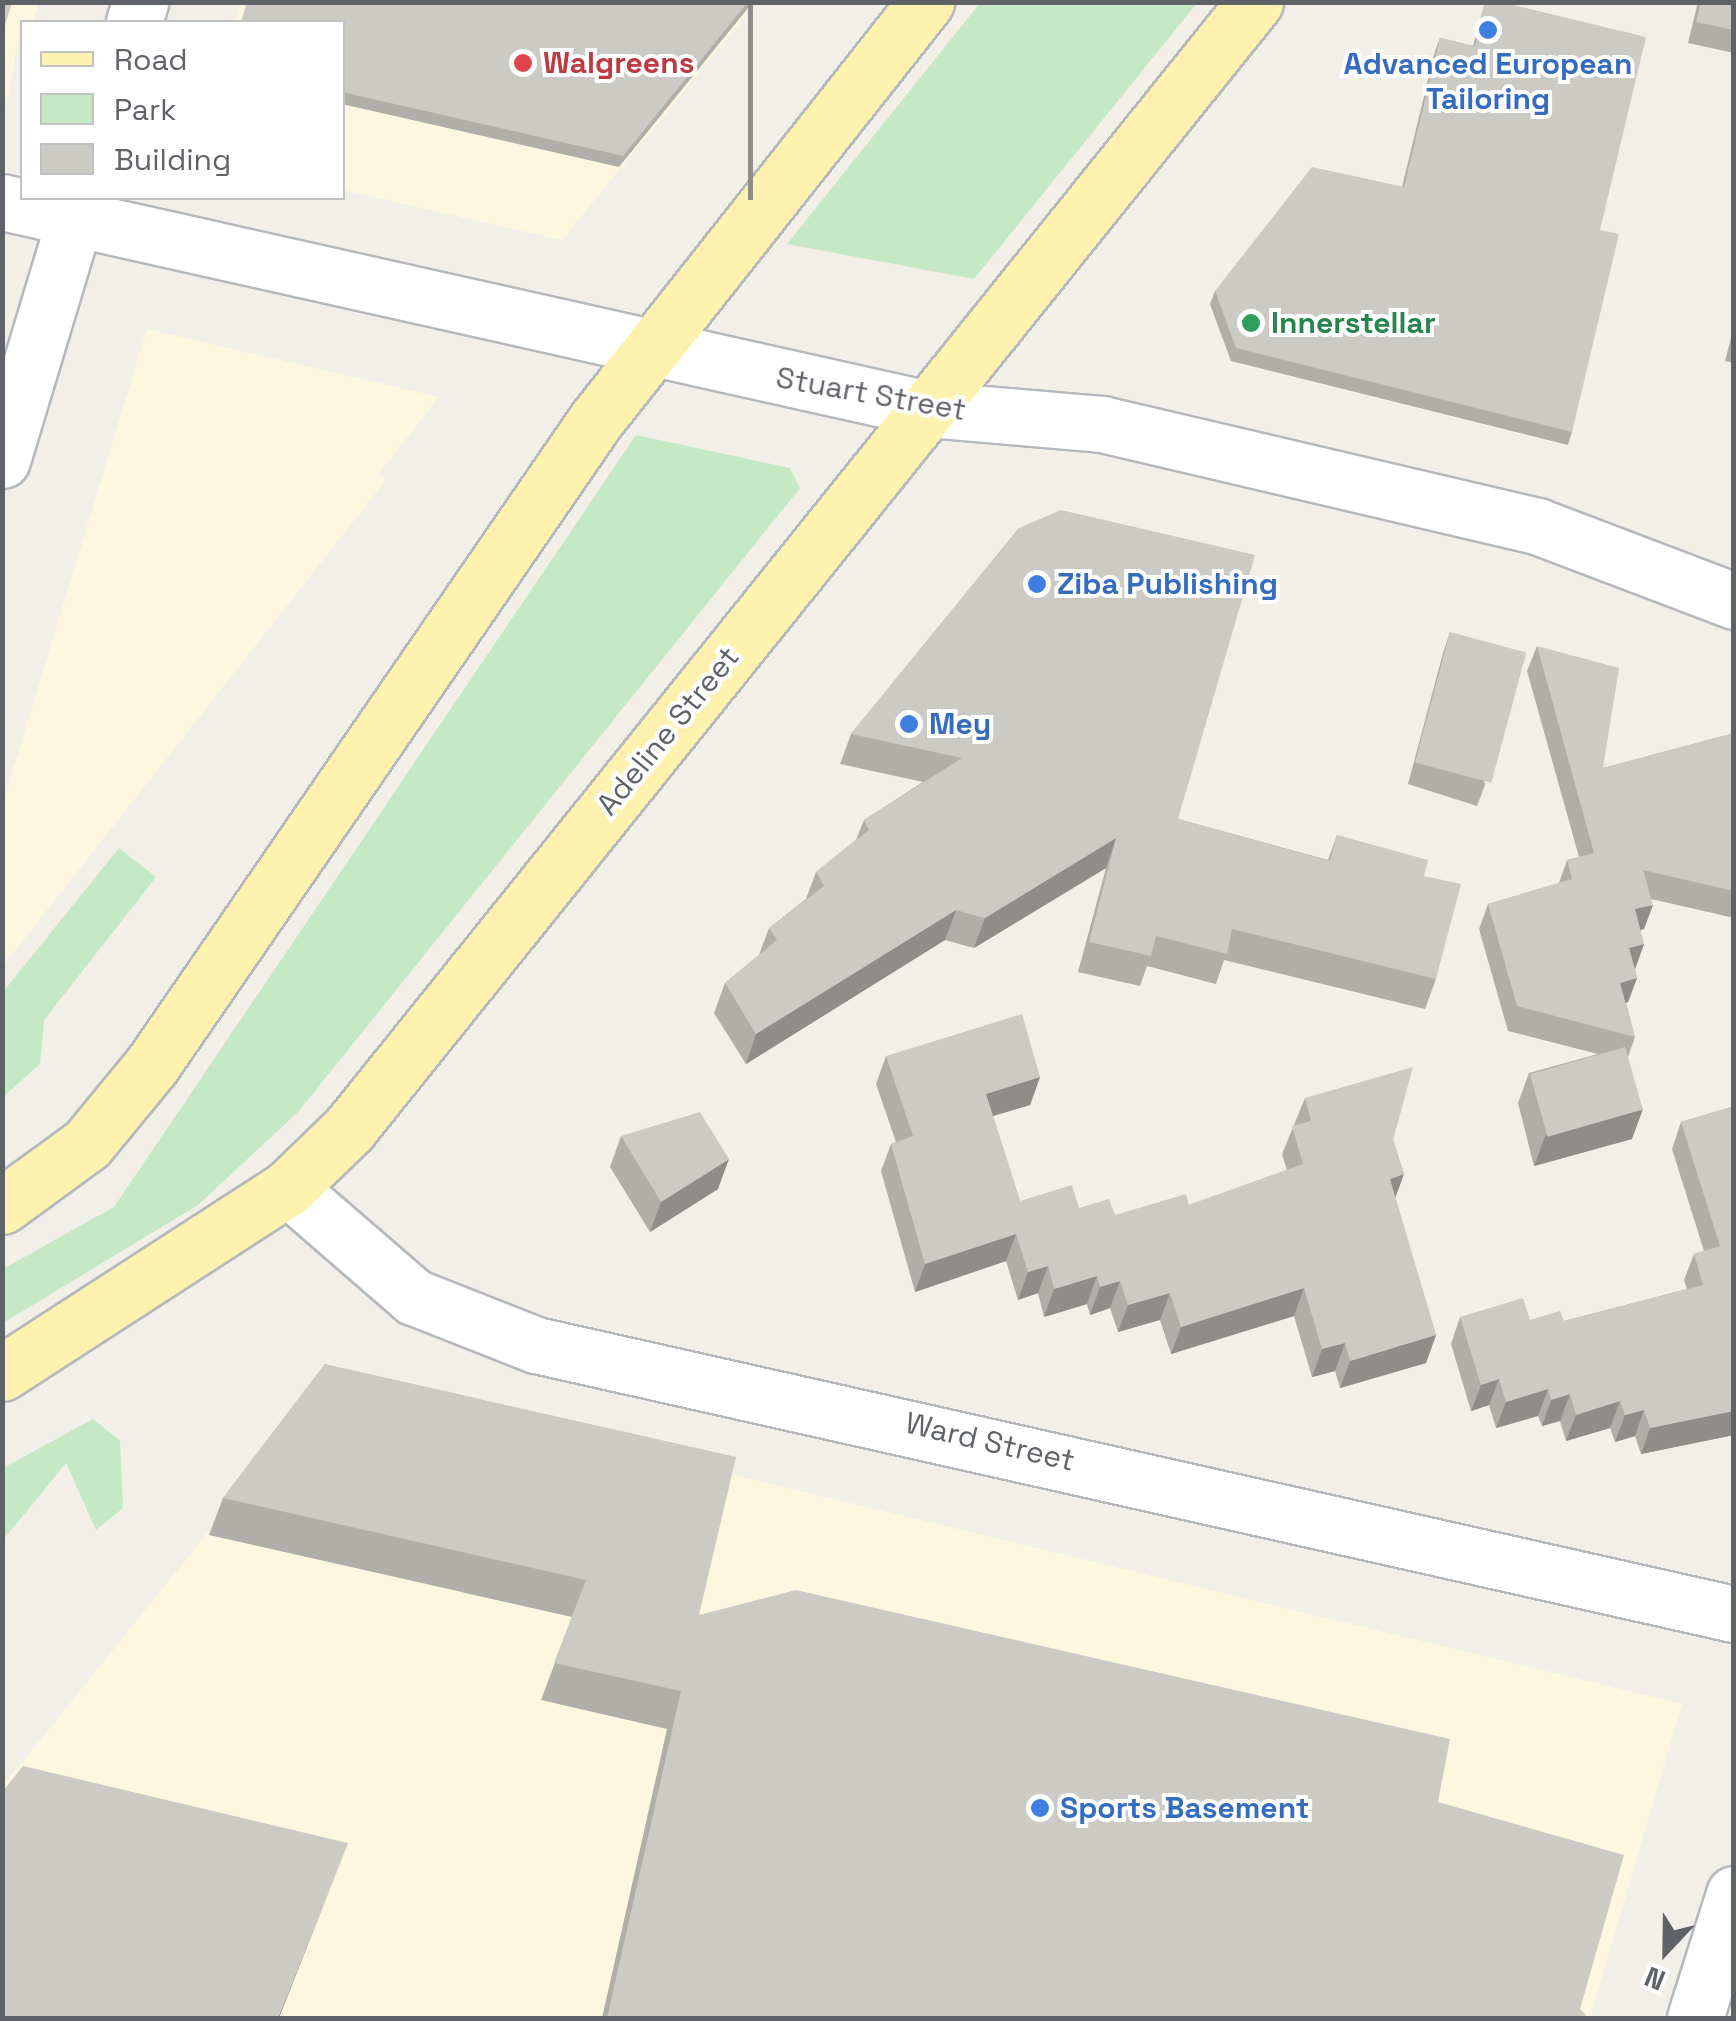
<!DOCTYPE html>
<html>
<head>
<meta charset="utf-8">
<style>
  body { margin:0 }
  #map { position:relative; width:1736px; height:2021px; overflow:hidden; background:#f1efe8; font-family:"Space Grotesk",sans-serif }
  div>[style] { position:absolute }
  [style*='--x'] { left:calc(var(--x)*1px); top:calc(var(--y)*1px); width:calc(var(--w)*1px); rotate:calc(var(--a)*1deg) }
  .commercial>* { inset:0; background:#fef7e0 }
  .green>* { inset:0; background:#c5e8c5 }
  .roads { filter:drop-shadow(2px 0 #b5b8bc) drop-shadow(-2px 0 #b5b8bc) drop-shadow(0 2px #b5b8bc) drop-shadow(0 -2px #b5b8bc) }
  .minor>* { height:55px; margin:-27.5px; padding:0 27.5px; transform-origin:27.5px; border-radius:27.5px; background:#fff }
  .major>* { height:55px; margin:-27.5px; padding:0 27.5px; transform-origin:27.5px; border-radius:27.5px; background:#fff2af }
  .wall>* { inset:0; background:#afaea9 }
  .shaded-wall>* { inset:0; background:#8f8d8a; transform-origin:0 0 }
  .building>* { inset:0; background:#cccac5; transform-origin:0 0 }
  .dots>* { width:28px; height:28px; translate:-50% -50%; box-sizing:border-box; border:5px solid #fff; border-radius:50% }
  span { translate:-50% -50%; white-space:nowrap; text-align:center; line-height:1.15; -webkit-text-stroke:8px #fff; paint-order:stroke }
  .health-label { font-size:30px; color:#be3a42; font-weight:700 }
  .left { translate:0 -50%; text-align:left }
  .shop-label { font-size:30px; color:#366cbe; font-weight:700 }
  .leisure-label { font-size:30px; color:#27864d; font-weight:700 }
  .street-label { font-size:30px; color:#5f6368 }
  .frame { position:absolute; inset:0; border:5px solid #5f6368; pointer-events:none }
  .legend { position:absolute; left:20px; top:20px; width:325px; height:180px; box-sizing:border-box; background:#fff; border:2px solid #bfc1c3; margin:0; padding:12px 18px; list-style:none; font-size:30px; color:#5f6368 }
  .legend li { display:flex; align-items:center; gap:20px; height:50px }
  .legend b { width:50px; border:2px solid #bfc1c3 }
  .north { position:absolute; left:1616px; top:1901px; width:100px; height:100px; -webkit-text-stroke:8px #fff; paint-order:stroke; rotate:202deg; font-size:28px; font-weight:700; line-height:40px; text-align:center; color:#5f6368 }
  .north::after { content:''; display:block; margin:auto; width:35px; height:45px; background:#5f6368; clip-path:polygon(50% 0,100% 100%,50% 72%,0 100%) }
</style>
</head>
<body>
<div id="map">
  <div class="commercial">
    <div style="clip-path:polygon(241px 2px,756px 3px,562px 240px,343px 190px,342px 22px,235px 22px)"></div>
    <div style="clip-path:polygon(3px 3px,39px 3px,33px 22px,22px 22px,4px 116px)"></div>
    <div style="clip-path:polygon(147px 329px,439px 397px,379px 473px,386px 480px,3px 966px,3px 803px)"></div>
    <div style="clip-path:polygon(333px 1378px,1682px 1704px,1590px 2018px,3px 2018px,3px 1786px)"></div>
  </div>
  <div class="green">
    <div style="clip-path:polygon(980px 3px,1197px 3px,974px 279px,787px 244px)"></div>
    <div style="clip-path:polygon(636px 435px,790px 468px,800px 488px,298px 1112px,198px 1205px,3px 1323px,3px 1269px,114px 1207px)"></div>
    <div style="clip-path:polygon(119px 848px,156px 877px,44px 1020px,40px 1064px,3px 1097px,3px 992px)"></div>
    <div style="clip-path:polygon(93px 1419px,120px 1441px,123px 1508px,96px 1530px,66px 1463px,3px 1540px,3px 1468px)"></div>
  </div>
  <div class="roads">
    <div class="minor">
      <div style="--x:134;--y:22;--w:21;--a:-73"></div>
      <div style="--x:2;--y:202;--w:948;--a:12.61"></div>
      <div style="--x:927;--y:409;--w:176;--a:4.9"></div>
      <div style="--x:1102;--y:424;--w:447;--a:13.2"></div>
      <div style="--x:1537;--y:526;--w:211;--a:20.8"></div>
      <div style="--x:2;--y:460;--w:274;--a:-73.2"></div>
      <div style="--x:288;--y:1188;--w:167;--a:40.9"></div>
      <div style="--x:414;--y:1297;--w:131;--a:21.5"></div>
      <div style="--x:536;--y:1345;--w:1228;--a:12.66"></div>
      <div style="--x:1695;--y:2018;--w:130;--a:-72.5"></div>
    </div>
    <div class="major">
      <div style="--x:2;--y:1206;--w:105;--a:-36.1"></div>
      <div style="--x:87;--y:1144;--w:102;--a:-50.6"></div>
      <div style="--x:152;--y:1065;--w:783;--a:-55.46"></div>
      <div style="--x:596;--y:420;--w:533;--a:-51.71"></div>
      <div style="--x:2;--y:1373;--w:341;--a:-32.9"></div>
      <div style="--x:288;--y:1188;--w:85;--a:-44"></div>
      <div style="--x:349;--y:1129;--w:1446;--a:-51.2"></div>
    </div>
  </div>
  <div class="wall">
    <div style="clip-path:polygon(753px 2px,619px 167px,342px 104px,342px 22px)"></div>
    <div style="clip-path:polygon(1485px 2px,1600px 230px,1572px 432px,1568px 445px,1231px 361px,1210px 304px,1215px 291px,1402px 187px,1435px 51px,1440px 38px,1473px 46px)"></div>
    <div style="clip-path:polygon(1698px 2px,1734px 2px,1734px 53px,1688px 43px)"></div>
    <div style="clip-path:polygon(1734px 326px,1734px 363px,1725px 361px)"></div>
    <div style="clip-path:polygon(1019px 528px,1178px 819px,1328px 860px,1337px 835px,1424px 876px,1436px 979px,1425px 1009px,1224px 960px,1216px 984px,1147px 966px,1140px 986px,1078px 972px,1106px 868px,974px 948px,945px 940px,746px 1064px,714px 1013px,725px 983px,759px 955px,769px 928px,806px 899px,816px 872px,856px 840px,864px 820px,923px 782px,840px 764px,851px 734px)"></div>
    <div style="clip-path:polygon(1450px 632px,1485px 785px,1477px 806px,1408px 784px,1443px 653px)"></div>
    <div style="clip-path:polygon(1537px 646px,1603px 768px,1734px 733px,1734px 918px,1651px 899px,1644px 929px,1640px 930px,1644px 944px,1635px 969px,1637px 978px,1628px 1002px,1626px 1003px,1635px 1037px,1628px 1057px,1632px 1139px,1534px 1166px,1518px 1103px,1529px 1073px,1598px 1054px,1508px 1031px,1479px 929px,1488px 904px,1559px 883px,1567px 860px,1579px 857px,1527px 671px)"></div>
    <div style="clip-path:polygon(886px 1056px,1040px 1077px,1030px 1105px,993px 1116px,1020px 1201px,1079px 1208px,1115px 1215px,1189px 1205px,1287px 1170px,1282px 1154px,1305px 1098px,1393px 1140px,1404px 1174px,1395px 1198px,1436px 1335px,1426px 1363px,1340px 1388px,1335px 1371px,1312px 1377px,1294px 1316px,1171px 1354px,1160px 1320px,1118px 1332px,1110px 1308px,1090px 1315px,1087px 1304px,1044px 1317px,1038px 1293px,1018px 1300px,1006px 1261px,915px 1292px,881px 1171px,891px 1144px,896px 1142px,876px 1084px)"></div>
    <div style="clip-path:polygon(1734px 1106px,1734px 1435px,1641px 1454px,1635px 1436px,1615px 1442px,1610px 1428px,1566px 1441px,1560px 1421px,1542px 1426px,1538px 1416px,1496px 1428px,1489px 1405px,1471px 1411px,1451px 1344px,1460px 1317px,1564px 1321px,1687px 1289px,1684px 1280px,1694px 1254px,1704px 1251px,1672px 1149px,1681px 1122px)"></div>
    <div style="clip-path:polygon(621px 1136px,718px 1189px,650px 1232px,610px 1167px)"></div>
    <div style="clip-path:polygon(325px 1364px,699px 1615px,1438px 1802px,1580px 2009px,1584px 2018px,602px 2018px,667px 1729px,541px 1700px,572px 1617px,209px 1535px,223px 1498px)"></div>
  </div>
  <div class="shaded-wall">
    <div style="left:748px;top:2px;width:5px;height:198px"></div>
    <div style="clip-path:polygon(1116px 838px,1106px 868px,974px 948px,985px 918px)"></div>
    <div style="clip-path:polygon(1653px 905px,1644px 929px,1626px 934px,1635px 909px)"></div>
    <div style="clip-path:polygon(956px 910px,945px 940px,746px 1064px,756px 1034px)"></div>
    <div style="clip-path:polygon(1644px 944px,1635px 969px,1629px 948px)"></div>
    <div style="clip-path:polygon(1637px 978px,1628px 1002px,1611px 1007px,1620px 983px)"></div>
    <div style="clip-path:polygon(1040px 1077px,1030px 1105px,976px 1121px,986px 1094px)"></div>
    <div style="clip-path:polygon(1643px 1109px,1632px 1139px,1534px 1166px,1545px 1136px)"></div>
    <div style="clip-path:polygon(729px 1159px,718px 1189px,650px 1232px,661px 1202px)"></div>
    <div style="clip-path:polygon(1404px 1174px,1394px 1201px,1390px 1179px)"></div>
    <div style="clip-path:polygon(1016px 1234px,1006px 1261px,915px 1292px,925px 1264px)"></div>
    <div style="clip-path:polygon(1048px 1266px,1038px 1293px,1018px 1300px,1028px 1272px)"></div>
    <div style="clip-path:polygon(1097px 1276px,1087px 1304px,1044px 1317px,1054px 1289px)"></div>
    <div style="clip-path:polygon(1120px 1281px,1110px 1308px,1090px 1315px,1100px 1287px)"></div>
    <div style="clip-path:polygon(1304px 1288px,1294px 1316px,1171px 1354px,1181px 1327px)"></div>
    <div style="clip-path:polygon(1170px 1293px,1160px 1320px,1118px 1332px,1128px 1305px)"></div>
    <div style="clip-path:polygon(1436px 1335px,1426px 1363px,1340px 1388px,1350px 1361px)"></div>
    <div style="clip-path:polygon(1345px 1343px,1335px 1371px,1312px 1377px,1322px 1349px)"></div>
    <div style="clip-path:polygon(1499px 1379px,1489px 1405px,1471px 1411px,1481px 1385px)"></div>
    <div style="clip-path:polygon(1548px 1389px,1538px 1416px,1496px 1428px,1506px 1402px)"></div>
    <div style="clip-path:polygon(1570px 1394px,1560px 1421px,1542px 1426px,1551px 1400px)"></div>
    <div style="clip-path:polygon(1620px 1401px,1610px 1428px,1566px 1441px,1576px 1415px)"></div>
    <div style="clip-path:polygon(1644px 1410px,1635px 1436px,1615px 1442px,1625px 1415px)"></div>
    <div style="clip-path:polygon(1734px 1411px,1734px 1435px,1641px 1454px,1650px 1428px)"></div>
    <div style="clip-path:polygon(348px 1843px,279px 2018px,278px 2018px)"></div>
  </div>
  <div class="building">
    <div style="clip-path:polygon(2px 2px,12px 2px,2px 36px)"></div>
    <div style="clip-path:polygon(247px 2px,748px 2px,623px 156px,342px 92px,342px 22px,241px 22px)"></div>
    <div style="clip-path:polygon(1485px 2px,1501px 2px,1646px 37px,1600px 230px,1619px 234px,1572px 432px,1236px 348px,1215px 291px,1312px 167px,1404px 187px,1440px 38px,1475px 46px)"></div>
    <div style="clip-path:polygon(1701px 2px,1734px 2px,1734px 30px,1696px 22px)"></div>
    <div style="clip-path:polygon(1061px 510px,1255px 555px,1178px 819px,1330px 861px,1337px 835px,1428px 860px,1424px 876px,1461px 884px,1436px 979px,1232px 929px,1227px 954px,1156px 936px,1151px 956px,1089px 942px,1116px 838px,985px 918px,956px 910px,756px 1034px,725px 983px,777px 940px,769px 928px,824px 886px,816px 872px,869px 830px,864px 820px,962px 758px,851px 734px,1019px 528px)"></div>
    <div style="left:1450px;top:632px;width:79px;height:135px;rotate:15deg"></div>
    <div style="clip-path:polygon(1537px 646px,1619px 668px,1603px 768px,1734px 733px,1734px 891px,1643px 870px,1653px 905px,1635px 909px,1644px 944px,1629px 948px,1637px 978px,1620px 983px,1635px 1037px,1517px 1006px,1488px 904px,1572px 879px,1567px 860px,1594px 853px)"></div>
    <div style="clip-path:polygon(1022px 1014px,1040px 1077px,986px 1094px,1020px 1201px,1072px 1185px,1079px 1208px,1109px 1199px,1115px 1215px,1186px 1194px,1189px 1205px,1303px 1164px,1292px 1126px,1311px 1121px,1305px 1098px,1413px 1067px,1393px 1140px,1404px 1174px,1390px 1179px,1436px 1335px,1350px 1361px,1345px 1343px,1322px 1349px,1304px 1288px,1181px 1327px,1170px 1293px,1128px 1305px,1120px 1281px,1100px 1287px,1097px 1276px,1054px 1289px,1048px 1266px,1028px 1272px,1016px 1234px,925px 1264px,891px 1144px,913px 1136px,886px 1056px)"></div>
    <div style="left:1625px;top:1047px;width:65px;height:99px;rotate:74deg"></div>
    <div style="clip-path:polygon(1734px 1106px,1734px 1411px,1650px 1428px,1644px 1410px,1625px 1415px,1620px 1401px,1576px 1415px,1570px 1394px,1551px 1400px,1548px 1389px,1506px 1402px,1499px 1379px,1481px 1385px,1460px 1317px,1523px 1298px,1530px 1320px,1560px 1311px,1564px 1321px,1703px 1285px,1694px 1254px,1720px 1246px,1681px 1122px)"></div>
    <div style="clip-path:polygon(700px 1112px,729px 1159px,661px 1202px,621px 1136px)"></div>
    <div style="clip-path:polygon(325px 1364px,736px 1457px,699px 1615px,796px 1590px,1450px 1739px,1438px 1802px,1624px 1855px,1580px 2009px,1586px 2015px,1584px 2018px,607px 2018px,681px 1691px,554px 1663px,586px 1580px,223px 1498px)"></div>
    <div style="clip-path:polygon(23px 1766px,348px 1843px,278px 2018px,2px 2018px,2px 1792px)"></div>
  </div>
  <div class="dots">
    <div style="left:1488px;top:30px;background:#3f7fe0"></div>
    <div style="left:523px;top:63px;background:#e0444e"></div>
    <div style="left:1251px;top:323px;background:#2e9e5b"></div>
    <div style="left:1037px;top:584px;background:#3f7fe0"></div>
    <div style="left:909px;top:724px;background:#3f7fe0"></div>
    <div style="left:1040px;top:1808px;background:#3f7fe0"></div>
  </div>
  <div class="health-label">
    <span class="left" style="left:543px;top:63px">Walgreens</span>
  </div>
  <div class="shop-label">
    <span style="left:1488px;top:81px">Advanced European<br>Tailoring</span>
    <span class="left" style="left:1057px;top:584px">Ziba Publishing</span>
    <span class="left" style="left:929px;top:724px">Mey</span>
    <span class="left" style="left:1060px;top:1808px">Sports Basement</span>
  </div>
  <div class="leisure-label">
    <span class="left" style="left:1271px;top:323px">Innerstellar</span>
  </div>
  <div class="street-label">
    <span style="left:871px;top:394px;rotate:10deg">Stuart Street</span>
    <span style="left:668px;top:731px;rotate:-51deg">Adeline Street</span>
    <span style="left:990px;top:1442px;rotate:13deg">Ward Street</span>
  </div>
  <div class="frame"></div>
  <ul class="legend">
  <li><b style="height:12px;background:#fff2af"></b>Road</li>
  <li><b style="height:28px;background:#c5e8c5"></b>Park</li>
  <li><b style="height:28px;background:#cccac5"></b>Building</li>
  </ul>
  <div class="north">N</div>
</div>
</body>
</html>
